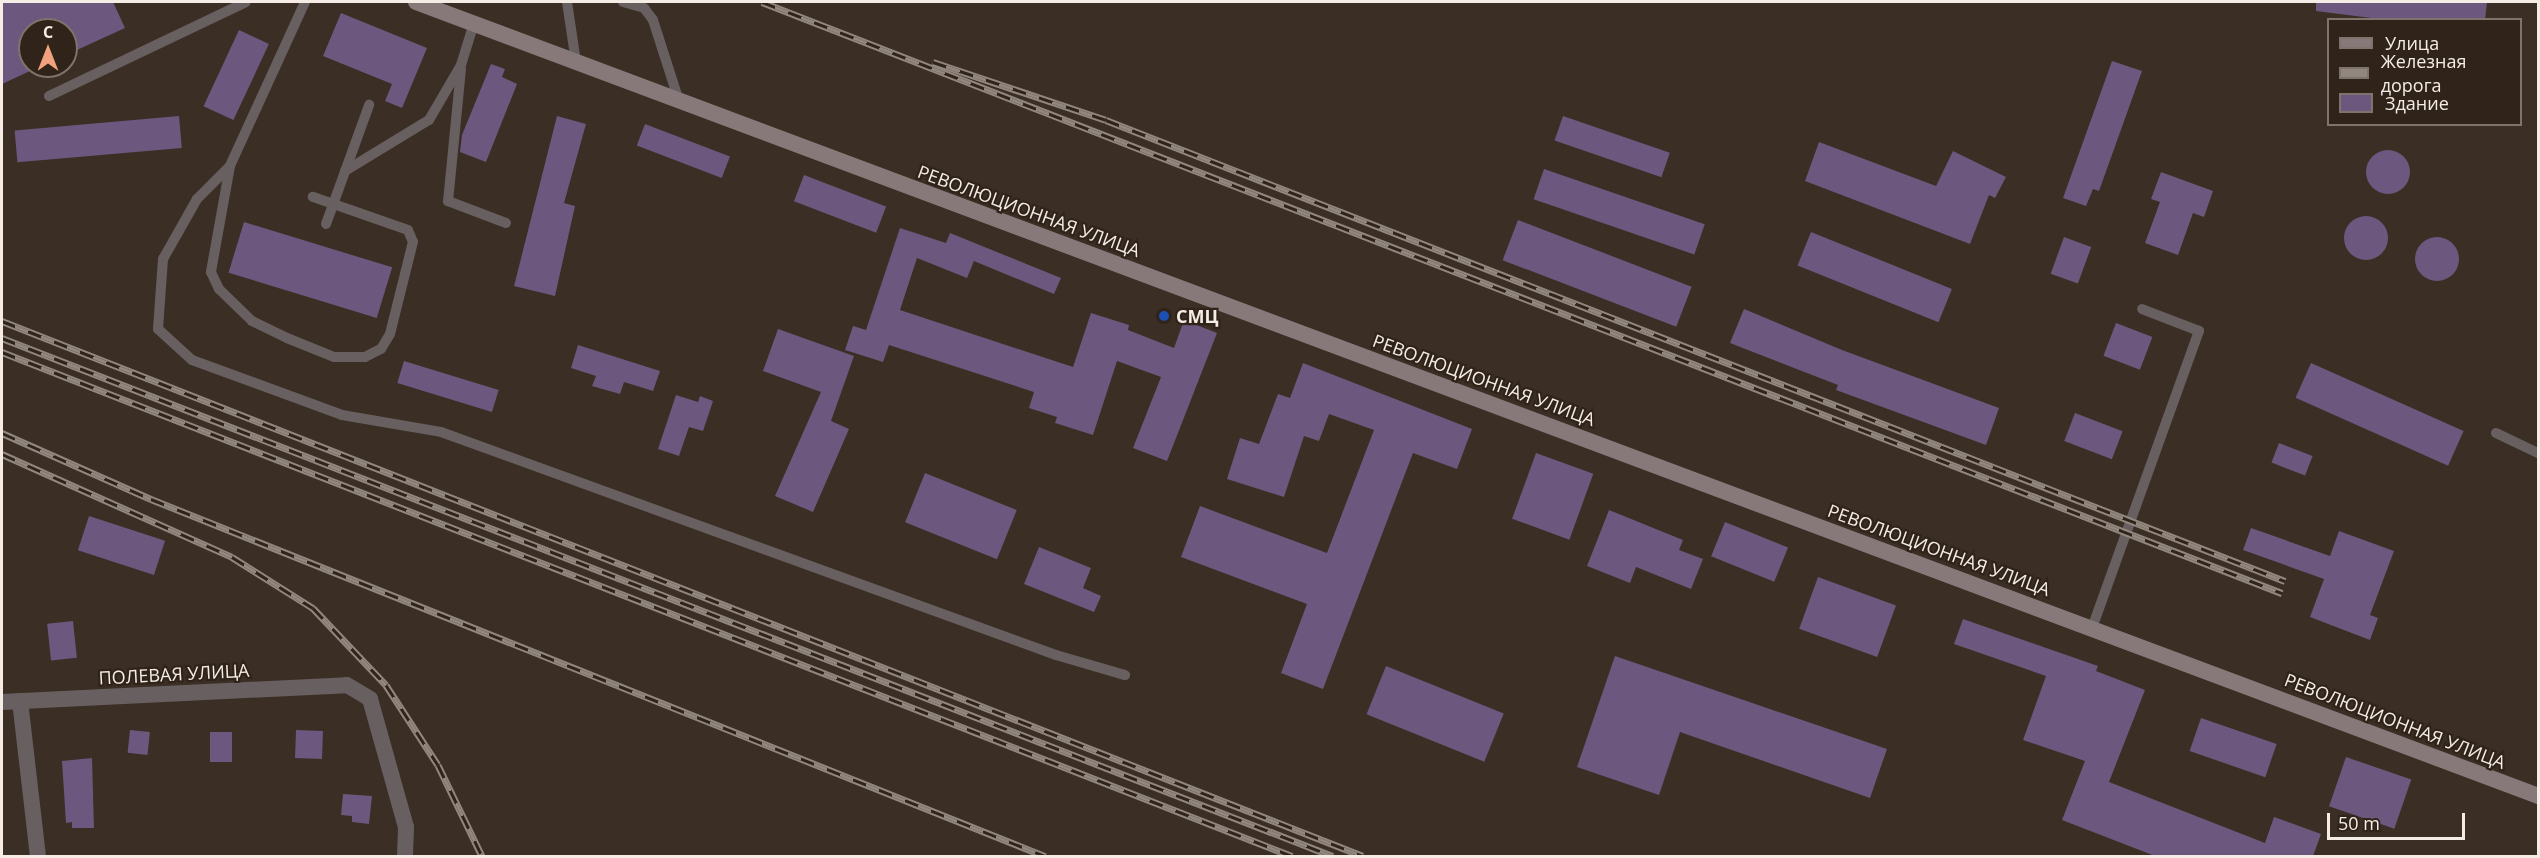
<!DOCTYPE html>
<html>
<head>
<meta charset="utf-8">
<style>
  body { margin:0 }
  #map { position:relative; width:2540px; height:858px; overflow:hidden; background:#3b2e24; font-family:"Open Sans",sans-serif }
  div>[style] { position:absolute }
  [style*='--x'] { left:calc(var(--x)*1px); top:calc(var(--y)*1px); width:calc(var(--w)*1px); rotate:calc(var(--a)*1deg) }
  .building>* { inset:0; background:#6c577e; transform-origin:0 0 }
  .round { border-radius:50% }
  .service>* { height:10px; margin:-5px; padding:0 5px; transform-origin:5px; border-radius:5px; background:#685f60 }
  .minor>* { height:16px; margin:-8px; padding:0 8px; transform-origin:8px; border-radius:8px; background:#685f60 }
  .secondary>* { height:16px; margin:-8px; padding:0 8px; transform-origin:8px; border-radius:8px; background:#87797a }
  .rail>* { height:7px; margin-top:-3.5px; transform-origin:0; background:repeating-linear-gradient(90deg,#30241a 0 14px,#92877f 0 28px); box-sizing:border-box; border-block:2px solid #92877f }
  .dots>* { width:16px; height:16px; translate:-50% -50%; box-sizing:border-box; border:3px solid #30241a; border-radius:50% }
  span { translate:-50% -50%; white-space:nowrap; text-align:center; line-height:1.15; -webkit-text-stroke:4.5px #30241a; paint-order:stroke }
  .street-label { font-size:18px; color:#f4ece5 }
  .poi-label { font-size:18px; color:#f4ece5; font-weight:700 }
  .left { translate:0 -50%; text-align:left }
  .frame { position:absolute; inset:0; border:3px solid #f4ece5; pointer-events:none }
  .legend { position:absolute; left:2327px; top:18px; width:195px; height:108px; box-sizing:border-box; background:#30241a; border:2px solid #7e746b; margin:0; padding:8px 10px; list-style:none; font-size:18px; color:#f4ece5 }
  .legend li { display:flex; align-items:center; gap:12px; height:30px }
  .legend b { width:30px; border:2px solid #7e746b }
  .north { position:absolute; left:18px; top:18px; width:60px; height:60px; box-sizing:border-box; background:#30241a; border:2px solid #7e746b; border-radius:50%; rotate:0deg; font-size:16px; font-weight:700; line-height:24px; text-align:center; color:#f4ece5 }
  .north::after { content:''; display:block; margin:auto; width:21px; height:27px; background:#f1a17d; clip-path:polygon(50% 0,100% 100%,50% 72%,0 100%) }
  .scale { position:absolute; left:2327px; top:813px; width:138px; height:27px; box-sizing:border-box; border:3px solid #f4ece5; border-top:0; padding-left:8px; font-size:18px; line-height:21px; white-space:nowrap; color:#f4ece5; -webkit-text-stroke:4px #30241a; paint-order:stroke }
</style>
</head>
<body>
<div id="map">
  <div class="building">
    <div style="clip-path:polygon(2px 2px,113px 2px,125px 28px,66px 55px,66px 30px,30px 30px,30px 71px,2px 84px)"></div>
    <div style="clip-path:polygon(2316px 2px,2487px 2px,2485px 20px,2387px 20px,2316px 11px)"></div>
    <div style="clip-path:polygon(341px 13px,427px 48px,402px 108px,385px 101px,392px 84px,323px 56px)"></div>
    <div style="left:239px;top:30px;width:33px;height:84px;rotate:25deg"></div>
    <div style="clip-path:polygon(2112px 61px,2142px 71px,2099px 191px,2093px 189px,2086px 206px,2063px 198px)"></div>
    <div style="clip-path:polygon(491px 64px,505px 69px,502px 77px,517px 84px,486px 162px,460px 152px,462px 135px)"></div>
    <div style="left:179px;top:116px;width:32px;height:165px;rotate:85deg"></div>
    <div style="clip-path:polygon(557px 116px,586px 124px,564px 203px,575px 206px,555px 296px,514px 286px)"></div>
    <div style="left:1563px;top:116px;width:113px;height:26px;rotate:19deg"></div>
    <div style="left:645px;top:124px;width:91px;height:23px;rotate:21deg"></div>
    <div style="clip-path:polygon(1819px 142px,1936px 186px,1953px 151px,2006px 177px,1995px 198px,1989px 195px,1970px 244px,1805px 181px)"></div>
    <div class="round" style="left:2366px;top:150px;width:44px;height:44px"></div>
    <div style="left:1544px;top:169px;width:170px;height:32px;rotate:19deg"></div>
    <div style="clip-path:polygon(2161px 172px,2213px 191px,2204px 217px,2193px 213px,2178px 255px,2145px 243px,2160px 202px,2151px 199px)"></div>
    <div style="left:804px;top:175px;width:88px;height:28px;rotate:21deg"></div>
    <div class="round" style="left:2344px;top:216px;width:44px;height:44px"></div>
    <div style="left:1518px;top:220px;width:186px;height:43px;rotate:21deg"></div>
    <div style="left:244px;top:222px;width:155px;height:53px;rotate:17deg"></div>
    <div style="clip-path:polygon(900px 228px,946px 243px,950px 233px,1061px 278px,1054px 294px,974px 261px,967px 278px,917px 258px,900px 310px,1073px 367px,1091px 313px,1129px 325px,1128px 330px,1174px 348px,1184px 320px,1217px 333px,1167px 461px,1133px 448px,1161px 377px,1117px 361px,1093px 435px,1055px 423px,1057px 417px,1029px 408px,1034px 392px,889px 345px,883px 362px,845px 350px,853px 326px,866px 330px)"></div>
    <div style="left:1811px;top:232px;width:152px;height:36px;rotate:22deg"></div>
    <div style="left:2064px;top:237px;width:29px;height:39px;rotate:20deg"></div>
    <div class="round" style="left:2415px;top:237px;width:44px;height:44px"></div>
    <div style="clip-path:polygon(1744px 309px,1842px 350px,1999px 408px,1986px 445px,1836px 390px,1838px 385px,1730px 343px)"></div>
    <div style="left:2116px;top:323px;width:39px;height:35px;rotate:21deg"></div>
    <div style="clip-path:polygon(778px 329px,854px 356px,831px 421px,849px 429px,813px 512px,775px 496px,821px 392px,763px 371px)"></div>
    <div style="clip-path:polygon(578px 345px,660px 371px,653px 391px,624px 382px,620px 394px,592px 386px,596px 376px,571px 368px)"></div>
    <div style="left:404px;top:361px;width:99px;height:23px;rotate:17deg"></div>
    <div style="clip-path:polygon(1303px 363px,1472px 429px,1457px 469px,1413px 453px,1323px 689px,1281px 673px,1307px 604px,1181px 557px,1200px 506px,1327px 553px,1374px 430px,1329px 414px,1319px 441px,1304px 436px,1284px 497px,1227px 479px,1240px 438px,1259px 444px,1278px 394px,1290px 398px)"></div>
    <div style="left:2311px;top:363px;width:167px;height:38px;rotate:24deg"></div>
    <div style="clip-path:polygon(676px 395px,698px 402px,700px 396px,713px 401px,703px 431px,689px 427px,679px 456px,658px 449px)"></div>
    <div style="left:2075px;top:413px;width:51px;height:30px;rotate:21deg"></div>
    <div style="left:2279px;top:443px;width:36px;height:21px;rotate:21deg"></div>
    <div style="left:1536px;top:453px;width:61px;height:70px;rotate:20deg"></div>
    <div style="left:925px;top:473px;width:99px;height:53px;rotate:22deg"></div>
    <div style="clip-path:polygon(1609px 510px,1683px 540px,1679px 550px,1703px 559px,1691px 589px,1636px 567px,1630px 583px,1587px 566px)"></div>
    <div style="left:89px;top:516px;width:80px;height:36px;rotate:18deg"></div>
    <div style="left:1725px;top:522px;width:68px;height:37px;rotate:22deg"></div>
    <div style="clip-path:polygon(2251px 528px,2330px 556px,2339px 531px,2394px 551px,2370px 615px,2378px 618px,2370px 640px,2310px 617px,2324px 579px,2243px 550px)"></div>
    <div style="clip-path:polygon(1039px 547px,1091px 568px,1083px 588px,1101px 596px,1094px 612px,1024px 584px)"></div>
    <div style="left:1818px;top:577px;width:83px;height:55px;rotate:20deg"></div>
    <div style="clip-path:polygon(1963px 619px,2098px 666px,2096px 671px,2145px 690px,2109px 782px,2265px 843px,2274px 817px,2321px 834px,2313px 856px,2155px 856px,2062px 820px,2085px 761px,2023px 740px,2046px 676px,1954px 644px)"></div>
    <div style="left:73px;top:621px;width:37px;height:26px;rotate:84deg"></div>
    <div style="clip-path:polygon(1615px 656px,1887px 749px,1870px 798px,1680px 732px,1659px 795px,1577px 767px)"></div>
    <div style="left:1386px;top:666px;width:127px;height:52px;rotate:22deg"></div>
    <div style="left:2201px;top:718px;width:80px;height:35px;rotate:19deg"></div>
    <div style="left:130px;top:730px;width:20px;height:23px;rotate:6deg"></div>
    <div style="left:296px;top:730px;width:27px;height:28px;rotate:2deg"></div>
    <div style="left:210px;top:732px;width:22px;height:30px"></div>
    <div style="left:2346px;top:757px;width:69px;height:52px;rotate:19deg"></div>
    <div style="clip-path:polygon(92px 758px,94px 828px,72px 828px,72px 822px,66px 823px,62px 761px)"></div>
    <div style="clip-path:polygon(343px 794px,372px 796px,369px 824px,352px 822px,352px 816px,341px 815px)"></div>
  </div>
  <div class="service">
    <div style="--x:305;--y:2;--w:180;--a:114.6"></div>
    <div style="--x:230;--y:166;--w:47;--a:135"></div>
    <div style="--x:197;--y:199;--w:69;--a:119.5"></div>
    <div style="--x:163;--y:259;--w:70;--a:94.1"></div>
    <div style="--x:158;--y:329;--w:46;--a:42.4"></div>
    <div style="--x:192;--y:360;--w:160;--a:20.1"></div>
    <div style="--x:342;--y:415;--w:100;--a:9.7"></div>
    <div style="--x:441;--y:432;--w:654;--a:19.93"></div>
    <div style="--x:1056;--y:655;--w:72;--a:16.2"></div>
    <div style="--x:567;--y:2;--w:61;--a:81.5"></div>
    <div style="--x:623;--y:2;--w:22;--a:16"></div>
    <div style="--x:644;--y:8;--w:15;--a:53"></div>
    <div style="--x:653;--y:20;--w:85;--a:72.2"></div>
    <div style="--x:461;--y:69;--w:133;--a:95.6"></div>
    <div style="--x:448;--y:201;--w:62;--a:20.8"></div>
    <div style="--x:49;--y:96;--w:218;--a:-25.5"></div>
    <div style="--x:230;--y:166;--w:108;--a:100.2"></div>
    <div style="--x:211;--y:272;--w:19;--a:65"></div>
    <div style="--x:219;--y:289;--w:46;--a:44.1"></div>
    <div style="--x:252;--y:321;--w:39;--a:26"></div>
    <div style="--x:287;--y:338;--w:51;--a:22"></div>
    <div style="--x:334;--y:357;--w:31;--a:0"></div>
    <div style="--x:365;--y:357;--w:18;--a:-27"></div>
    <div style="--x:381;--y:349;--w:17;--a:-59"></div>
    <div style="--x:390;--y:334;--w:95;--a:-76"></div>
    <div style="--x:413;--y:242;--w:13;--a:-113"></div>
    <div style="--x:408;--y:230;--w:101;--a:-160.8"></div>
    <div style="--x:345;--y:171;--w:98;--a:-31.3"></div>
    <div style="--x:429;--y:120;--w:64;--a:-59.8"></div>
    <div style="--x:461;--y:65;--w:44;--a:-72.8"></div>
    <div style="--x:326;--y:224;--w:127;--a:-70.1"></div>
    <div style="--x:2496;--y:433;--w:47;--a:25.5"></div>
    <div style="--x:2092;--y:628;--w:316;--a:-70.2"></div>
    <div style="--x:2199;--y:331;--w:61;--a:-158.9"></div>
  </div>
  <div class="minor">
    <div style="--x:20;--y:701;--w:156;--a:83.4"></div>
    <div style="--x:2;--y:702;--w:345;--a:-2.8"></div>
    <div style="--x:347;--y:685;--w:27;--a:31"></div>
    <div style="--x:370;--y:699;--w:133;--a:74.3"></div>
    <div style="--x:406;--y:827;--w:29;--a:92"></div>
  </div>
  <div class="secondary">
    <div style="--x:416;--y:2;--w:2266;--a:20.51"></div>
  </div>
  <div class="rail">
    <div style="--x:762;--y:2;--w:1631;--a:21.25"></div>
    <div style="--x:933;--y:62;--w:182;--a:18.5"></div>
    <div style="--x:1106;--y:120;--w:1266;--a:21.36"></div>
    <div style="--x:2;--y:321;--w:1462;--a:21.46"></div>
    <div style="--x:2;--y:338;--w:1428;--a:21.27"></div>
    <div style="--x:2;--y:352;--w:1385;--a:21.34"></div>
    <div style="--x:2;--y:433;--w:163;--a:23.9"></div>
    <div style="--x:151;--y:499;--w:963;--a:21.77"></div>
    <div style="--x:2;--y:454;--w:252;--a:24.1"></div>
    <div style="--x:232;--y:557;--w:96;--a:32.2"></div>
    <div style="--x:313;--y:608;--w:106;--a:46.5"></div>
    <div style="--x:386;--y:685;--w:95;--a:57"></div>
    <div style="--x:438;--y:765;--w:101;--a:64.2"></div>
  </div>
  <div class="dots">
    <div style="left:1164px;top:316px;background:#1a4fb4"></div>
  </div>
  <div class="street-label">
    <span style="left:1029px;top:211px;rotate:20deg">РЕВОЛЮЦИОННАЯ УЛИЦА</span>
    <span style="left:1484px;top:380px;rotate:20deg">РЕВОЛЮЦИОННАЯ УЛИЦА</span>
    <span style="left:1939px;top:550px;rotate:20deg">РЕВОЛЮЦИОННАЯ УЛИЦА</span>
    <span style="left:174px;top:674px;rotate:-3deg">ПОЛЕВАЯ УЛИЦА</span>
    <span style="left:2395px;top:721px;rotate:21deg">РЕВОЛЮЦИОННАЯ УЛИЦА</span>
  </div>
  <div class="poi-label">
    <span class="left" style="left:1176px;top:316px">СМЦ</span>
  </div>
  <div class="frame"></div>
  <ul class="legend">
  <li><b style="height:8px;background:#87797a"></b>Улица</li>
  <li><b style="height:8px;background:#92877f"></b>Железная дорога</li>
  <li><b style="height:16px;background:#6c577e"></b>Здание</li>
  </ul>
  <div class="north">С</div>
  <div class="scale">50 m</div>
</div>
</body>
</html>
